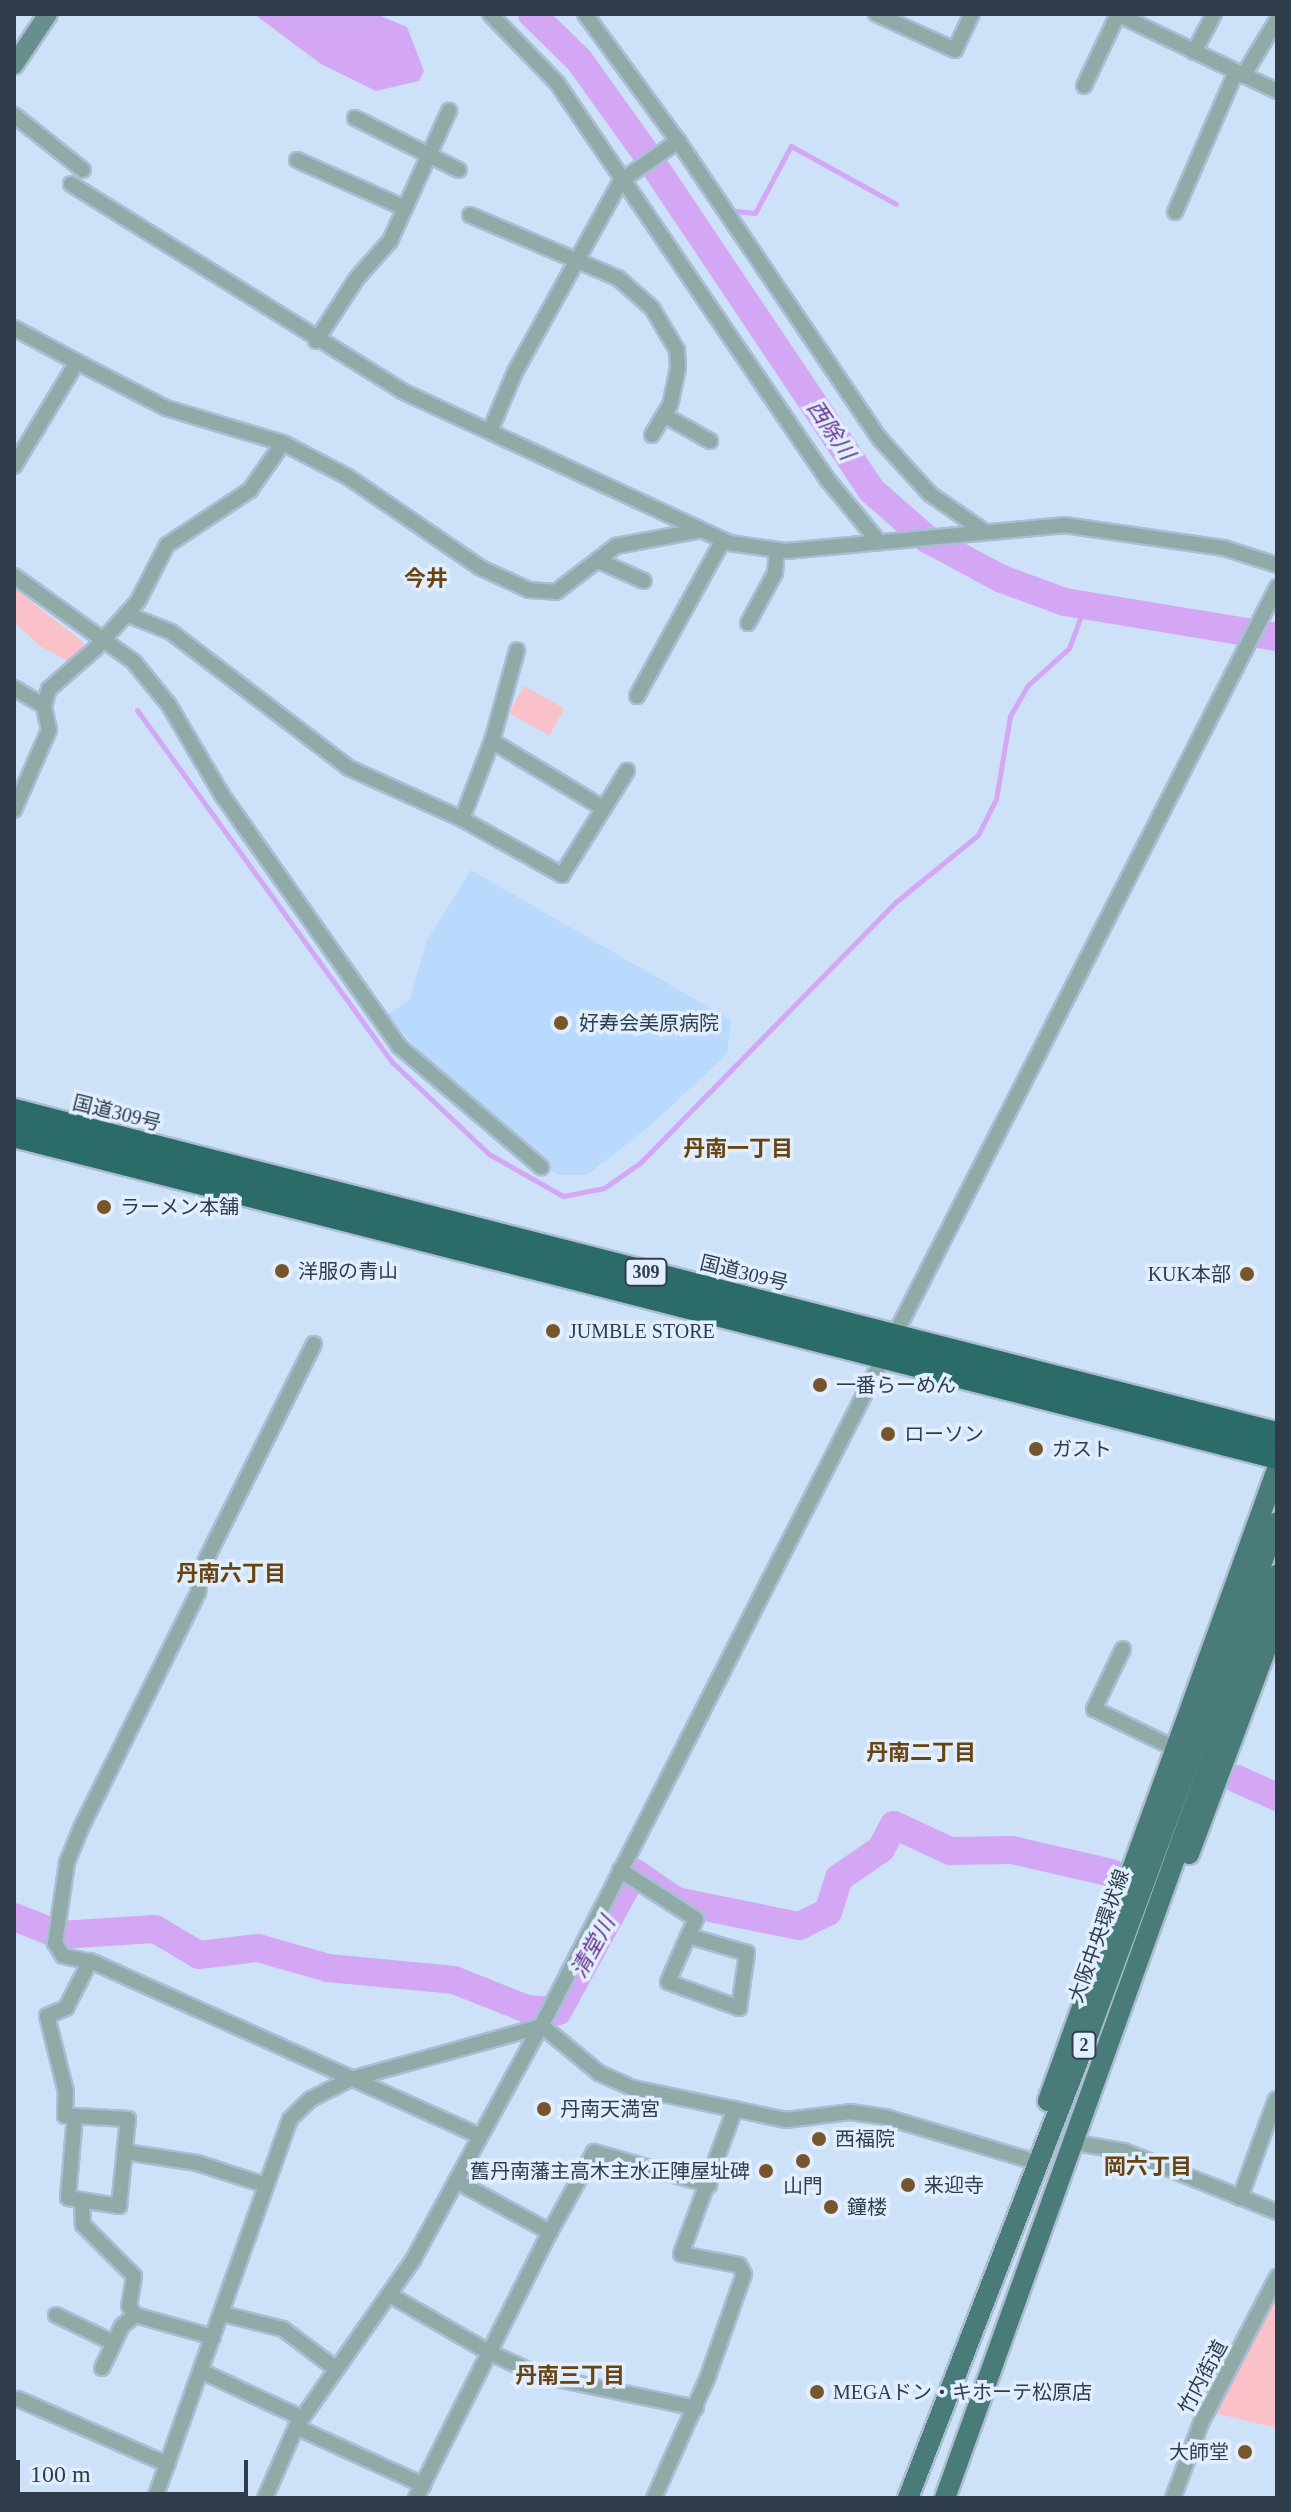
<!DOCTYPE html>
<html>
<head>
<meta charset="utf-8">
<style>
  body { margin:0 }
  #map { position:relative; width:1291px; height:2512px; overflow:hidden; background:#cde2f9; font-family:"Times New Roman","Noto Sans JP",serif }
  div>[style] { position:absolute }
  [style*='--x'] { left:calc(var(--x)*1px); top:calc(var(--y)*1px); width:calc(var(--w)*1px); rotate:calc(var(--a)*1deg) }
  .built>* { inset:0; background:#b9dafd }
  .green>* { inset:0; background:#fac1c8; transform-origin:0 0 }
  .water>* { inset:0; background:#d4a7f5 }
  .stream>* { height:5px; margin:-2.5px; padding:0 2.5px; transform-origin:2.5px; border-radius:2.5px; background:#d4a7f5 }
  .river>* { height:28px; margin:-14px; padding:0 14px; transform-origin:14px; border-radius:14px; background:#d4a7f5 }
  .roads { filter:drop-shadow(2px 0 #aabdd3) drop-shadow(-2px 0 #aabdd3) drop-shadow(0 2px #aabdd3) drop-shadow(0 -2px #aabdd3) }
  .street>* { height:14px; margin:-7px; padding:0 7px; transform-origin:7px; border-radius:7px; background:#8faaa7 }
  .secondary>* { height:18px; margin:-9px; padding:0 9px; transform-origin:9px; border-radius:9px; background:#678f8c }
  .primary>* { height:20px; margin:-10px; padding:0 10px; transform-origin:10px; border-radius:10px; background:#497c78 }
  .highway>* { height:24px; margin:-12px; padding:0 12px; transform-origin:12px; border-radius:12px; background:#2b6b68 }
  .dots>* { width:22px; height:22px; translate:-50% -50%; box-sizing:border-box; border:4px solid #e0eefe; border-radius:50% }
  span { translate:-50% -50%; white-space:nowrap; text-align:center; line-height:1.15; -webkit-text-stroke:7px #e0eefe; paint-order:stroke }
  .shield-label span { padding:2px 6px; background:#e0eefe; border:2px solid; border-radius:6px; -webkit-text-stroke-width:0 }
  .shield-label { font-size:18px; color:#2e3c4b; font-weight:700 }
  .poi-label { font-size:20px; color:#2e3c4b }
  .left { translate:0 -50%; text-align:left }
  .right { translate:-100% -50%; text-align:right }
  .street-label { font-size:20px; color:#2e3c4b }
  .water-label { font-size:22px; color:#69328b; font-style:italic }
  .neighbourhood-label { font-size:22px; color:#674412; font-weight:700 }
  .frame { position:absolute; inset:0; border:16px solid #2e3c4b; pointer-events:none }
  .scale { position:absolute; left:16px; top:2460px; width:232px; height:36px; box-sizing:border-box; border:4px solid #2e3c4b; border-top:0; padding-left:10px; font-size:24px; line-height:28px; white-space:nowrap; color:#2e3c4b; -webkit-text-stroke:6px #e0eefe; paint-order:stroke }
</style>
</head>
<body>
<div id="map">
  <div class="built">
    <div style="clip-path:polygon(471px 870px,731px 1020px,727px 1054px,651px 1125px,587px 1175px,557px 1175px,450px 1082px,386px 1016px,410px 999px,426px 942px)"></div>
  </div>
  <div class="green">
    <div style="clip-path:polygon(14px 588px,83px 642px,82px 652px,70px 662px,40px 646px,14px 622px)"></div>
    <div style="left:524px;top:686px;width:46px;height:31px;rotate:29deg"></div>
    <div style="clip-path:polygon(1274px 2298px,1277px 2300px,1277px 2428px,1214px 2413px)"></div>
  </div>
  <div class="water">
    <div style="clip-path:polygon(254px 14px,376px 14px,407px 27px,424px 71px,419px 81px,376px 91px,321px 64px)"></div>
  </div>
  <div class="stream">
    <div style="--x:736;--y:211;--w:19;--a:6"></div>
    <div style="--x:755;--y:213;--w:76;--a:-61.8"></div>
    <div style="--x:791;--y:146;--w:120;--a:28.9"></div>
    <div style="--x:137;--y:710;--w:435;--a:54.1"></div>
    <div style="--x:392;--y:1062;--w:134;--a:43.5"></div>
    <div style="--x:489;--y:1154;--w:85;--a:29.6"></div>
    <div style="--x:563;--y:1196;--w:42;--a:-11"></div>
    <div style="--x:604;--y:1188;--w:44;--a:-34.8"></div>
    <div style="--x:640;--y:1163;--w:367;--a:-45.6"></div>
    <div style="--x:897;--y:901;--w:104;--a:-39.2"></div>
    <div style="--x:978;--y:835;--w:40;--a:-63.4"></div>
    <div style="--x:996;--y:799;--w:84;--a:-80.4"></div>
    <div style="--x:1010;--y:716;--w:34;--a:-60"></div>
    <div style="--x:1027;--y:686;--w:57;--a:-42.1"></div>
    <div style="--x:1069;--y:648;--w:46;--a:-69.6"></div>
  </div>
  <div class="river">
    <div style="--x:532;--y:14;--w:66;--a:44.4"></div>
    <div style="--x:579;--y:60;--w:117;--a:54.4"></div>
    <div style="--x:647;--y:155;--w:403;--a:56.2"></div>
    <div style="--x:871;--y:490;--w:74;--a:41.2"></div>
    <div style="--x:927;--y:539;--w:85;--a:28.1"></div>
    <div style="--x:1002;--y:579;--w:67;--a:20.1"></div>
    <div style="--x:1065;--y:602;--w:215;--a:9.4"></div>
    <div style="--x:1237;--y:1779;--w:44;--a:24.2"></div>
    <div style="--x:14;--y:1917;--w:49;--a:21.4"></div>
    <div style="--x:60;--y:1935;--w:95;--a:-3.6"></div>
    <div style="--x:155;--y:1929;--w:51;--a:30.6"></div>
    <div style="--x:199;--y:1955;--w:59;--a:-6.8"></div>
    <div style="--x:258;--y:1948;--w:73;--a:15.9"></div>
    <div style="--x:328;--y:1968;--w:127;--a:5.4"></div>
    <div style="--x:454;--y:1980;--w:79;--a:21.7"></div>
    <div style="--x:527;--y:2009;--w:31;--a:4"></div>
    <div style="--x:558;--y:2011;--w:158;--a:-61.3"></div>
    <div style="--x:634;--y:1872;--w:51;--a:34.6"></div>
    <div style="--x:676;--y:1901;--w:126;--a:11.5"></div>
    <div style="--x:799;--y:1926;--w:32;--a:-26"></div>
    <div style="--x:828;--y:1912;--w:36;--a:-72"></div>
    <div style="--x:839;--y:1878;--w:51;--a:-34.6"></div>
    <div style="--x:881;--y:1849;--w:27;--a:-62"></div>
    <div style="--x:894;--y:1825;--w:62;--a:24.9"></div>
    <div style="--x:950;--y:1851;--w:62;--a:-0.9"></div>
    <div style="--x:1012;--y:1850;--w:103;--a:13"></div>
  </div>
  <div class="roads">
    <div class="street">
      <div style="--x:490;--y:14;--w:96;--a:45.8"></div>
      <div style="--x:557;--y:83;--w:479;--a:55.7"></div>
      <div style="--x:827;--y:479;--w:82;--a:50.5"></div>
      <div style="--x:585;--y:14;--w:157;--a:53.8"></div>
      <div style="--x:678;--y:141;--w:360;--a:55.9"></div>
      <div style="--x:880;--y:439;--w:74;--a:47.7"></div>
      <div style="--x:930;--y:494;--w:67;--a:34.6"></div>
      <div style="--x:876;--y:14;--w:87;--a:24.5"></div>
      <div style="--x:955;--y:50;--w:40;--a:-65"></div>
      <div style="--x:1117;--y:14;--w:178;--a:25.7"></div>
      <div style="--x:1194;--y:52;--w:43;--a:-62.2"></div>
      <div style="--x:1243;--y:76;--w:66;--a:-58.7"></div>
      <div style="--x:1084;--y:86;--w:80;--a:-64.7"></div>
      <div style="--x:14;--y:115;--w:88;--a:38.6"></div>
      <div style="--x:355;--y:118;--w:116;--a:26.6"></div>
      <div style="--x:297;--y:160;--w:118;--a:24"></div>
      <div style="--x:71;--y:184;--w:390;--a:32"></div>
      <div style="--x:402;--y:391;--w:361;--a:24.9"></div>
      <div style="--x:729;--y:543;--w:58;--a:8"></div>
      <div style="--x:786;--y:551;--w:279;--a:-5.3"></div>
      <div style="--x:1064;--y:525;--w:162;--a:8.2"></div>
      <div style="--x:1224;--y:548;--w:56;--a:17.8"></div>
      <div style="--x:1175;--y:212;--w:153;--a:-66.5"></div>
      <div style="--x:470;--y:215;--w:161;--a:23.1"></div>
      <div style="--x:618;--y:278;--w:45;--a:41.4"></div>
      <div style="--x:652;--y:308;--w:49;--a:59.2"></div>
      <div style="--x:677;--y:350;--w:18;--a:87"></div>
      <div style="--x:678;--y:368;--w:38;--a:102"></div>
      <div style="--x:670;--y:405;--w:35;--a:121"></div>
      <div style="--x:14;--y:328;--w:72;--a:28.4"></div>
      <div style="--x:316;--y:341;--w:75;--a:-56.9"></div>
      <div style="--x:357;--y:278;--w:50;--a:-48.3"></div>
      <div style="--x:390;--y:241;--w:143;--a:-65.6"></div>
      <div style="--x:664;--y:415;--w:53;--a:29.5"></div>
      <div style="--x:490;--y:431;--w:64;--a:-67"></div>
      <div style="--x:515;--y:372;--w:218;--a:-61"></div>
      <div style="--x:621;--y:181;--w:70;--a:-35.1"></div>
      <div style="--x:14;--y:466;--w:122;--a:-58.8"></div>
      <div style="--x:77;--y:362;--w:100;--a:27.3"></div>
      <div style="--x:166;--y:408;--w:122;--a:16.7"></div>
      <div style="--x:283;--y:443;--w:73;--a:27.6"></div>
      <div style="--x:348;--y:477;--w:161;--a:34.4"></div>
      <div style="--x:481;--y:568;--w:53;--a:24.6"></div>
      <div style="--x:529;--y:590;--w:27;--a:4"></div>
      <div style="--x:556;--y:592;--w:76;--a:-37.5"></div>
      <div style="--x:616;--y:546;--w:87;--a:-10.5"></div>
      <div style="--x:599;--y:561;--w:49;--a:24"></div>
      <div style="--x:14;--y:576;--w:148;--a:35.6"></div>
      <div style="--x:134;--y:662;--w:55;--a:50.9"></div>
      <div style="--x:169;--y:705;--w:104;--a:59.5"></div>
      <div style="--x:222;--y:795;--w:307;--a:54.8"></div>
      <div style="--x:399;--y:1046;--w:187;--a:40.4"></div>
      <div style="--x:126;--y:614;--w:48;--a:21.8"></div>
      <div style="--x:171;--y:632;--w:224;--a:37.4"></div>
      <div style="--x:349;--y:768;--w:124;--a:24.3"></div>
      <div style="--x:462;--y:819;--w:115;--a:29.2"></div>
      <div style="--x:562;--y:875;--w:123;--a:-58"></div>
      <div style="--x:748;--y:623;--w:57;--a:-61.6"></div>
      <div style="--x:775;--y:573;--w:23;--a:-85"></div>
      <div style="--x:14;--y:688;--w:35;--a:31"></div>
      <div style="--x:637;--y:696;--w:178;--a:-61.1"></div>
      <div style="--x:492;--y:741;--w:130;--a:31.1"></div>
      <div style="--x:14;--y:810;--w:87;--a:-66.4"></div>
      <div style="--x:49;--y:730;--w:25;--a:-102"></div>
      <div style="--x:44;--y:706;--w:18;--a:-74"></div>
      <div style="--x:49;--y:689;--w:61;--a:-41"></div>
      <div style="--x:95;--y:649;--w:64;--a:-48.1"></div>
      <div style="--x:138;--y:601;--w:63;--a:-62.6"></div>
      <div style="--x:167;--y:545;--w:100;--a:-33.5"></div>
      <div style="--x:250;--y:490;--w:57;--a:-54.9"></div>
      <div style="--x:462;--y:819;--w:84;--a:-69"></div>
      <div style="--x:492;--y:741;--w:94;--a:-74.6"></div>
      <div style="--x:314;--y:1344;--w:253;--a:116.6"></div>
      <div style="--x:201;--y:1570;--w:23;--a:97"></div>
      <div style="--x:198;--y:1593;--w:263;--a:116.5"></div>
      <div style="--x:81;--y:1828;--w:38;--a:112"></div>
      <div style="--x:67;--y:1863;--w:81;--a:98.5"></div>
      <div style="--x:55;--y:1943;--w:15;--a:58"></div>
      <div style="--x:63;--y:1956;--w:33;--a:12"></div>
      <div style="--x:95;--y:1963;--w:422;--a:24.2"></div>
      <div style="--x:1123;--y:1649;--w:67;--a:115.8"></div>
      <div style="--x:1094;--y:1709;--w:91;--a:26"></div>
      <div style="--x:620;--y:1870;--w:90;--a:32.8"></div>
      <div style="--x:696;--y:1919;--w:19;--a:115"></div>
      <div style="--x:688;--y:1936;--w:50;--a:113.5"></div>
      <div style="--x:668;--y:1982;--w:76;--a:20.1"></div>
      <div style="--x:739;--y:2008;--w:56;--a:-81.7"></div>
      <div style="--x:747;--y:1953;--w:61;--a:-163.9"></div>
      <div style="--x:542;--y:2026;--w:74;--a:39.5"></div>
      <div style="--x:599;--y:2073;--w:37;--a:24"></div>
      <div style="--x:633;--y:2088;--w:156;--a:11.8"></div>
      <div style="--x:786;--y:2120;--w:64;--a:-7.1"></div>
      <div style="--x:850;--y:2112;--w:35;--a:8"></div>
      <div style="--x:885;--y:2117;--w:147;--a:16.6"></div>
      <div style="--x:75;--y:2116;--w:82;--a:94.9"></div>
      <div style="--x:68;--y:2198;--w:52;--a:8.9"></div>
      <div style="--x:119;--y:2206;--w:87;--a:-84.1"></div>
      <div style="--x:128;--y:2119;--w:53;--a:-176.8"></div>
      <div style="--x:75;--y:2116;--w:10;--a:180"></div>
      <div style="--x:65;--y:2116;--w:24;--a:-88"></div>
      <div style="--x:66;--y:2092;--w:78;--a:-104"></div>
      <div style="--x:47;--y:2016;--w:21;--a:-23"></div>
      <div style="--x:66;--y:2008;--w:53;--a:-62.9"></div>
      <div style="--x:1082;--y:2144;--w:43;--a:9.5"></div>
      <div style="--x:1124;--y:2151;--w:165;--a:21.7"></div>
      <div style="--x:125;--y:2152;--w:73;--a:8.7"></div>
      <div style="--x:197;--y:2163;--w:71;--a:17.9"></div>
      <div style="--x:1240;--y:2198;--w:105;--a:-70"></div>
      <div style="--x:82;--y:2200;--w:25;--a:88"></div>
      <div style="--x:83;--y:2225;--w:72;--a:45"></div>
      <div style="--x:134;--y:2276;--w:30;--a:99"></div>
      <div style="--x:129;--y:2306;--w:11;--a:56"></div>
      <div style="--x:135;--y:2315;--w:81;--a:15.8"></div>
      <div style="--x:550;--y:2232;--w:91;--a:-61.2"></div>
      <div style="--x:594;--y:2152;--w:120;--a:16"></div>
      <div style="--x:390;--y:2295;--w:116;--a:30.1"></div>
      <div style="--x:490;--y:2353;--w:57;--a:23.9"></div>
      <div style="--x:542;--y:2376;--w:157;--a:11.7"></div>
      <div style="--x:223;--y:2314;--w:62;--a:14"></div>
      <div style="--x:283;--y:2329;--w:65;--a:36.9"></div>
      <div style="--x:56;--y:2315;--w:64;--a:25.8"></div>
      <div style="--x:102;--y:2368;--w:47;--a:-64.5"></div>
      <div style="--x:122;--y:2326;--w:17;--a:-40"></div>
      <div style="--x:201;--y:2371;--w:111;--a:25"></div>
      <div style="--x:18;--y:2399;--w:163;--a:23.6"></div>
      <div style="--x:296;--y:2427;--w:140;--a:24.5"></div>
      <div style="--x:155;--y:2498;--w:402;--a:-70.4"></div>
      <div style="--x:290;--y:2119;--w:29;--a:-44"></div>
      <div style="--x:311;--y:2099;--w:45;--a:-26.6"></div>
      <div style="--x:351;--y:2079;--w:198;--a:-15.5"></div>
      <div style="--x:265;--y:2498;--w:77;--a:-66.4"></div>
      <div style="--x:296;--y:2427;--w:204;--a:-55"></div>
      <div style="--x:413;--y:2260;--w:90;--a:-61.4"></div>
      <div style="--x:416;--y:2498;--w:298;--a:-63.3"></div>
      <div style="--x:550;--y:2232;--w:107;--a:-151.5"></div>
      <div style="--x:456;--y:2181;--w:189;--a:-61.3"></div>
      <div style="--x:547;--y:2015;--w:1604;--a:-62.92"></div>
      <div style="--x:654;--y:2498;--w:130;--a:-66"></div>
      <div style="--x:707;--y:2379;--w:111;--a:-70.6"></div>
      <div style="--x:744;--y:2274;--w:10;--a:-119"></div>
      <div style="--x:739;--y:2265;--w:59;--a:-169.3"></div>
      <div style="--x:681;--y:2254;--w:155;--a:-69.6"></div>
      <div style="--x:1173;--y:2498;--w:80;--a:-69.5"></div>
      <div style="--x:1201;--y:2423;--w:165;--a:-62.5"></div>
    </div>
    <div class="secondary">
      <div style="--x:14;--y:65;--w:61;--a:-56.3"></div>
    </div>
    <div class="primary">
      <div style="--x:1189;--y:1854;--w:250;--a:-69.4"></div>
      <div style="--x:1048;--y:2101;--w:672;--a:-70.08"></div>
      <div style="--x:908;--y:2498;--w:502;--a:-68.75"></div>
      <div style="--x:1090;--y:2030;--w:541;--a:-69.79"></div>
      <div style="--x:945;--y:2498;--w:981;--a:-70.22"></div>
    </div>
    <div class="highway">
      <div style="--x:14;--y:1111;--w:1304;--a:14.35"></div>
      <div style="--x:14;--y:1135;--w:1303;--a:14.3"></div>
    </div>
  </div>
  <div class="dots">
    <div style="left:561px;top:1023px;background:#77562d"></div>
    <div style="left:104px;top:1207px;background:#77562d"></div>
    <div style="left:282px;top:1271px;background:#77562d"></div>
    <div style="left:1247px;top:1274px;background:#77562d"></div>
    <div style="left:553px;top:1331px;background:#77562d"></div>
    <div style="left:820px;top:1385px;background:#77562d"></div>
    <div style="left:888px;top:1434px;background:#77562d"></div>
    <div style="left:1036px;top:1449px;background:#77562d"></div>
    <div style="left:544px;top:2109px;background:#77562d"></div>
    <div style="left:819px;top:2139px;background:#77562d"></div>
    <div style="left:803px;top:2161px;background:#77562d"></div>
    <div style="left:766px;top:2171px;background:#77562d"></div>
    <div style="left:908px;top:2185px;background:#77562d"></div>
    <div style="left:831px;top:2207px;background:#77562d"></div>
    <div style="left:817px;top:2392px;background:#77562d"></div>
    <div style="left:1245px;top:2452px;background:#77562d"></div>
  </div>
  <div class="shield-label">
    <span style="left:646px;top:1272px">309</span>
    <span style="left:1084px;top:2045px">2</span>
  </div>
  <div class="poi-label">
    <span class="left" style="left:579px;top:1023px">好寿会美原病院</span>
    <span class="left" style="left:120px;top:1207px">ラーメン本舗</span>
    <span class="left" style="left:298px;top:1271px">洋服の青山</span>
    <span class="right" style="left:1231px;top:1274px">KUK本部</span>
    <span class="left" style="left:569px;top:1331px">JUMBLE STORE</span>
    <span class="left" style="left:836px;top:1385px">一番らーめん</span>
    <span class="left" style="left:904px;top:1434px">ローソン</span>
    <span class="left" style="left:1052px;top:1449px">ガスト</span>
    <span class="left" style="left:560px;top:2109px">丹南天満宮</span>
    <span class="left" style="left:835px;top:2139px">西福院</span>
    <span class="right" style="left:750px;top:2171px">舊丹南藩主高木主水正陣屋址碑</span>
    <span class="left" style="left:924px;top:2185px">来迎寺</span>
    <span style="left:803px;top:2186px">山門</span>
    <span class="left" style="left:847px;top:2207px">鐘楼</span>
    <span class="left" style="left:833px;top:2392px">MEGAドン・キホーテ松原店</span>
    <span class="right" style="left:1229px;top:2452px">大師堂</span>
  </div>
  <div class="street-label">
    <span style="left:117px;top:1113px;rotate:14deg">国道309号</span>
    <span style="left:744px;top:1273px;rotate:14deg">国道309号</span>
    <span style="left:1099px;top:1936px;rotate:-70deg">大阪中央環状線</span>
    <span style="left:1203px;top:2377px;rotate:-62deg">竹内街道</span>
  </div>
  <div class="water-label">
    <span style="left:831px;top:430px;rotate:56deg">西除川</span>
    <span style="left:593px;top:1947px;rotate:-61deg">清堂川</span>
  </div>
  <div class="neighbourhood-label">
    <span style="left:426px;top:579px">今井</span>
    <span style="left:738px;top:1149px">丹南一丁目</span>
    <span style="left:231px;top:1574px">丹南六丁目</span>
    <span style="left:921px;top:1753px">丹南二丁目</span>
    <span style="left:1148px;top:2167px">岡六丁目</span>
    <span style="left:570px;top:2376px">丹南三丁目</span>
  </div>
  <div class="frame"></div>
  <div class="scale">100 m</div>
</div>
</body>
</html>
